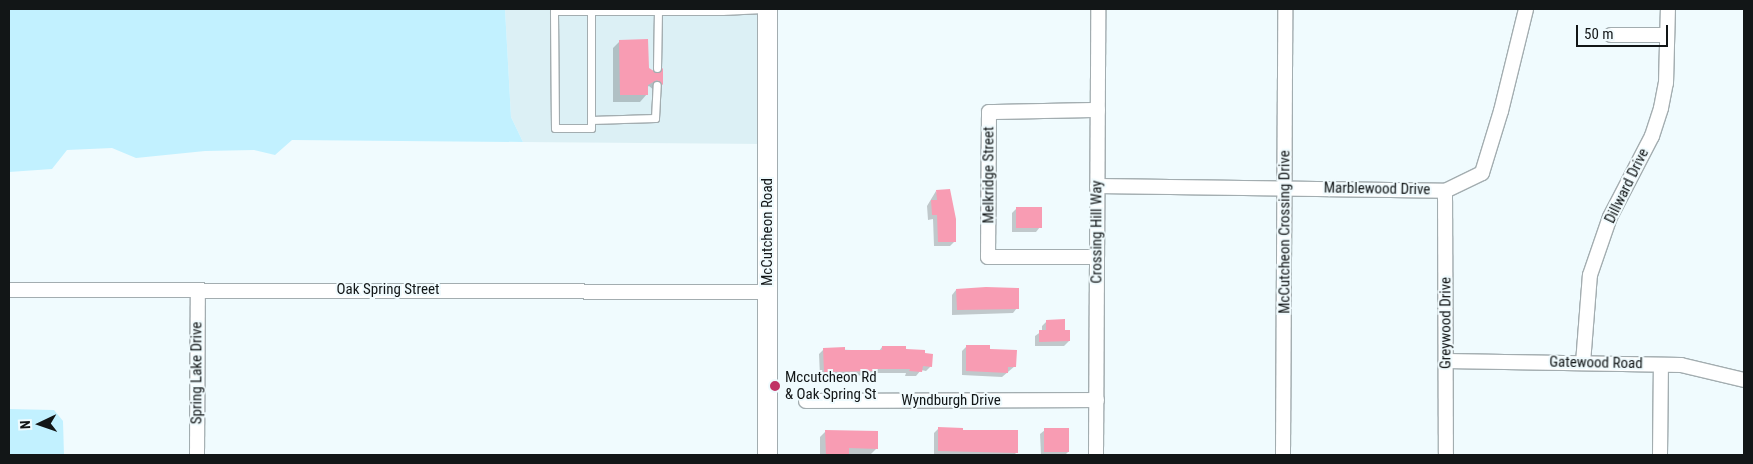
<!DOCTYPE html>
<html>
<head>
<meta charset="utf-8">
<style>
  body { margin:0 }
  #map { position:relative; width:1753px; height:464px; overflow:hidden; background:#f0fbfe; font-family:"Roboto Condensed",sans-serif }
  div>[style] { position:absolute }
  [style*='--x'] { left:calc(var(--x)*1px); top:calc(var(--y)*1px); width:calc(var(--w)*1px); rotate:calc(var(--a)*1deg) }
  .built>* { inset:0; background:#dcf0f5 }
  .green>* { inset:0; background:#c2f1ff }
  .shadow>* { inset:0; background:#0003 }
  .building>* { inset:0; background:#f89cb3; transform-origin:0 0 }
  .roads { filter:drop-shadow(1px 0 #a3adb0) drop-shadow(-1px 0 #a3adb0) drop-shadow(0 1px #a3adb0) drop-shadow(0 -1px #a3adb0) }
  .lane>* { height:7px; margin:-3.5px; padding:0 3.5px; transform-origin:3.5px; border-radius:3.5px; background:#fff }
  .street>* { height:14px; margin:-7px; padding:0 7px; transform-origin:7px; border-radius:7px; background:#fff }
  .secondary>* { height:19px; margin:-9.5px; padding:0 9.5px; transform-origin:9.5px; border-radius:9.5px; background:#fff }
  .dots>* { width:14px; height:14px; translate:-50% -50%; box-sizing:border-box; border:2px solid #f0fbfe; border-radius:50% }
  span { translate:-50% -50%; white-space:nowrap; text-align:center; line-height:1.15; -webkit-text-stroke:4px #f0fbfe; paint-order:stroke }
  .street-label { font-size:15px; color:#121617 }
  .poi-label { font-size:15px; color:#121617 }
  .left { translate:0 -50%; text-align:left }
  .frame { position:absolute; inset:0; border:10px solid #121617; pointer-events:none }
  .north { position:absolute; left:15px; top:399px; width:50px; height:50px; -webkit-text-stroke:4px #f0fbfe; paint-order:stroke; rotate:267deg; font-size:14px; font-weight:700; line-height:20px; text-align:center; color:#121617 }
  .north::after { content:''; display:block; margin:auto; width:18px; height:22px; background:#121617; clip-path:polygon(50% 0,100% 100%,50% 72%,0 100%) }
  .scale { position:absolute; left:1576px; top:25px; width:92px; height:22px; box-sizing:border-box; border:2px solid #121617; border-top:0; padding-left:6px; font-size:15px; line-height:18px; white-space:nowrap; color:#121617; -webkit-text-stroke:4px #f0fbfe; paint-order:stroke }
</style>
</head>
<body>
<div id="map">
  <div class="built">
    <div style="clip-path:polygon(505px 9px,765px 9px,765px 144px,523px 142px,511px 117px)"></div>
  </div>
  <div class="green">
    <div style="clip-path:polygon(9px 9px,505px 9px,511px 117px,523px 142px,292px 140px,275px 155px,254px 150px,205px 151px,136px 158px,112px 148px,67px 150px,52px 169px,9px 172px)"></div>
    <div style="clip-path:polygon(9px 409px,54px 410px,63px 421px,64px 455px,9px 455px)"></div>
  </div>
  <div class="shadow">
    <div style="clip-path:polygon(620px 41px,647px 69px,658px 75px,661px 71px,662px 84px,655px 91px,649px 86px,647px 87px,647px 94px,640px 102px,613px 102px,613px 48px)"></div>
    <div style="clip-path:polygon(936px 191px,955px 241px,950px 246px,934px 246px,933px 219px,928px 220px,927px 206px)"></div>
    <div style="clip-path:polygon(1017px 208px,1040px 227px,1036px 232px,1012px 232px,1012px 213px)"></div>
    <div style="clip-path:polygon(956px 290px,1017px 308px,1013px 313px,952px 315px,952px 295px)"></div>
    <div style="clip-path:polygon(1047px 321px,1064px 331px,1069px 341px,1064px 346px,1035px 346px,1035px 336px,1042px 331px,1042px 326px)"></div>
    <div style="clip-path:polygon(967px 346px,989px 350px,1015px 366px,1002px 377px,962px 375px,962px 351px)"></div>
    <div style="clip-path:polygon(882px 347px,905px 350px,931px 366px,926px 371px,921px 370px,916px 376px,905px 376px,906px 373px,873px 373px,871px 375px,820px 377px,819px 354px,824px 349px,879px 351px)"></div>
    <div style="clip-path:polygon(939px 428px,961px 432px,1017px 452px,1014px 455px,934px 455px,934px 433px)"></div>
    <div style="clip-path:polygon(1045px 430px,1068px 452px,1065px 455px,1041px 455px,1040px 434px)"></div>
    <div style="clip-path:polygon(826px 431px,877px 448px,870px 455px,820px 455px,820px 437px)"></div>
  </div>
  <div class="building">
    <div style="clip-path:polygon(648px 39px,649px 68px,657px 73px,663px 68px,663px 85px,657px 80px,648px 85px,648px 95px,620px 95px,619px 40px)"></div>
    <div style="clip-path:polygon(950px 189px,956px 219px,956px 242px,938px 242px,937px 215px,932px 215px,931px 200px,937px 200px,936px 190px)"></div>
    <div style="left:1016px;top:207px;width:26px;height:21px"></div>
    <div style="clip-path:polygon(986px 287px,1019px 288px,1019px 309px,957px 310px,956px 289px)"></div>
    <div style="clip-path:polygon(1065px 319px,1065px 330px,1070px 330px,1070px 341px,1039px 342px,1039px 330px,1046px 330px,1046px 320px)"></div>
    <div style="clip-path:polygon(966px 345px,990px 345px,990px 349px,1017px 350px,1016px 367px,1008px 367px,1008px 373px,966px 371px)"></div>
    <div style="clip-path:polygon(882px 346px,906px 346px,906px 349px,925px 350px,925px 353px,933px 354px,932px 367px,923px 366px,922px 372px,909px 371px,910px 369px,877px 369px,877px 371px,824px 372px,823px 348px,845px 347px,845px 350px,882px 350px)"></div>
    <div style="clip-path:polygon(938px 427px,963px 428px,963px 430px,1018px 430px,1018px 453px,938px 451px)"></div>
    <div style="left:1069px;top:428px;width:24px;height:25px;rotate:90deg"></div>
    <div style="clip-path:polygon(825px 430px,878px 431px,878px 449px,849px 448px,849px 455px,826px 455px)"></div>
  </div>
  <div class="roads">
    <div class="lane">
      <div style="--x:591;--y:11;--w:117;--a:90"></div>
      <div style="--x:591;--y:128;--w:36;--a:180"></div>
      <div style="--x:555;--y:128;--w:117;--a:-90.5"></div>
      <div style="--x:554;--y:11;--w:168;--a:0"></div>
      <div style="--x:722;--y:11;--w:41;--a:-2.8"></div>
      <div style="--x:657;--y:68;--w:57;--a:-89"></div>
      <div style="--x:591;--y:120;--w:64;--a:-1.8"></div>
      <div style="--x:655;--y:118;--w:33;--a:-87"></div>
    </div>
    <div class="street">
      <div style="--x:1611;--y:35;--w:56;--a:0"></div>
      <div style="--x:1097;--y:186;--w:348;--a:0.8"></div>
      <div style="--x:1445;--y:191;--w:41;--a:-25.9"></div>
      <div style="--x:1482;--y:173;--w:65;--a:-73"></div>
      <div style="--x:1501;--y:111;--w:105;--a:-76.2"></div>
      <div style="--x:1445;--y:191;--w:264;--a:89.8"></div>
      <div style="--x:1097;--y:257;--w:109;--a:180"></div>
      <div style="--x:988;--y:257;--w:145;--a:-89.6"></div>
      <div style="--x:989;--y:112;--w:109;--a:-1.1"></div>
      <div style="--x:9;--y:290;--w:759;--a:0.15"></div>
      <div style="--x:1446;--y:361;--w:235;--a:1"></div>
      <div style="--x:1681;--y:365;--w:65;--a:13.4"></div>
      <div style="--x:1583;--y:363;--w:88;--a:-85.5"></div>
      <div style="--x:1590;--y:275;--w:61;--a:-71"></div>
      <div style="--x:1610;--y:217;--w:91;--a:-62.6"></div>
      <div style="--x:1652;--y:136;--w:29;--a:-72"></div>
      <div style="--x:1661;--y:108;--w:25;--a:-79"></div>
      <div style="--x:1666;--y:83;--w:74;--a:-88.5"></div>
      <div style="--x:806;--y:401;--w:291;--a:-0.2"></div>
      <div style="--x:197;--y:455;--w:165;--a:-89.7"></div>
      <div style="--x:1096;--y:455;--w:446;--a:-89.7"></div>
      <div style="--x:1283;--y:455;--w:446;--a:-89.7"></div>
      <div style="--x:1660;--y:455;--w:90;--a:-89.4"></div>
    </div>
    <div class="secondary">
      <div style="--x:767;--y:9;--w:446;--a:90"></div>
    </div>
  </div>
  <div class="dots">
    <div style="left:775px;top:386px;background:#c03366"></div>
  </div>
  <div class="street-label">
    <span style="left:989px;top:175px;rotate:-90deg">Melkridge Street</span>
    <span style="left:1627px;top:186px;rotate:-64deg">Dillward Drive</span>
    <span style="left:1377px;top:189px;rotate:1deg">Marblewood Drive</span>
    <span style="left:768px;top:232px;rotate:-90deg">McCutcheon Road</span>
    <span style="left:1097px;top:232px;rotate:-90deg">Crossing Hill Way</span>
    <span style="left:1285px;top:232px;rotate:-90deg">McCutcheon Crossing Drive</span>
    <span style="left:388px;top:290px">Oak Spring Street</span>
    <span style="left:1446px;top:323px;rotate:-90deg">Greywood Drive</span>
    <span style="left:1596px;top:363px;rotate:1deg">Gatewood Road</span>
    <span style="left:197px;top:373px;rotate:-90deg">Spring Lake Drive</span>
    <span style="left:951px;top:401px">Wyndburgh Drive</span>
  </div>
  <div class="poi-label">
    <span class="left" style="left:785px;top:386px">Mccutcheon Rd<br>&amp; Oak Spring St</span>
  </div>
  <div class="frame"></div>
  <div class="north">N</div>
  <div class="scale">50 m</div>
</div>
</body>
</html>
